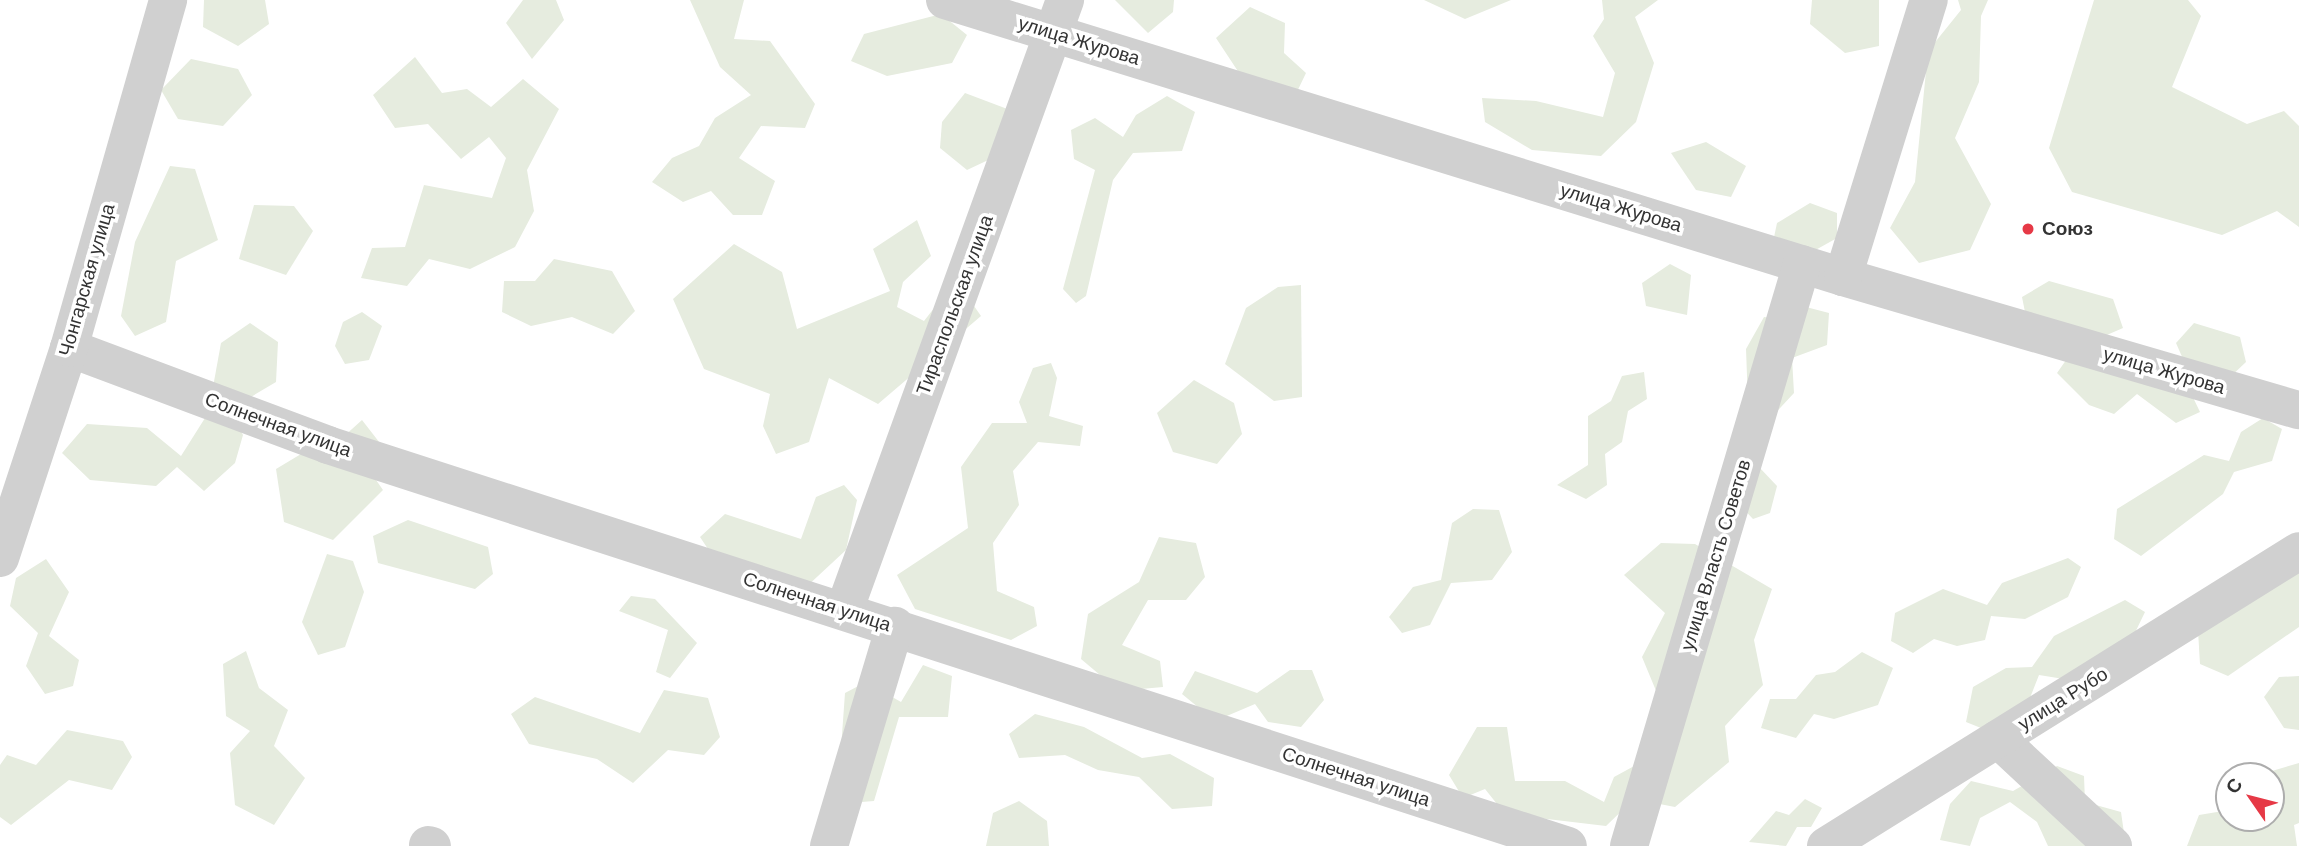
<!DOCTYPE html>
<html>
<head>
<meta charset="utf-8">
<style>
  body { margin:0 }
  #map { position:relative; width:2299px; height:846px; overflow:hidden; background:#fff; font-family:Arial,sans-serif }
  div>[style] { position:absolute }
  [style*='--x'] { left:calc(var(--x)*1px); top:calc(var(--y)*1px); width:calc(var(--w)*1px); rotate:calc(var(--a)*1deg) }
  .green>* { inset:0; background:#e6ecdf }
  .minor>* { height:38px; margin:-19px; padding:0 19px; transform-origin:19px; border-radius:19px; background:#d0d0d0 }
  .dots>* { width:19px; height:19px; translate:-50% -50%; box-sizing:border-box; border:4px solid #fff; border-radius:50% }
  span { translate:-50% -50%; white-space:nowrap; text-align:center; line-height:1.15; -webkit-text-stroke:7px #fff; paint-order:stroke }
  .street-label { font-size:19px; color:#333 }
  .poi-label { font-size:19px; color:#333; font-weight:700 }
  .left { translate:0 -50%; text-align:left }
  .north { position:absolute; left:2215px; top:762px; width:70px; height:70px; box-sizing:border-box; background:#fff; border:2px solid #adadad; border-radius:50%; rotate:305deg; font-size:19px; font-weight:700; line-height:28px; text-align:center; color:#333 }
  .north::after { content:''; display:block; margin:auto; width:24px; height:32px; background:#e63946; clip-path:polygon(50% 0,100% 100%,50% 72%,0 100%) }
</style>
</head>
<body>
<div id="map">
  <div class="green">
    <div style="clip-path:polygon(204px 0,265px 0,269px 24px,238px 46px,203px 27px)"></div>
    <div style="clip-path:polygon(523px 0,556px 0,564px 20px,532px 59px,506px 23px)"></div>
    <div style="clip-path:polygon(690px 0,744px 0,734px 39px,770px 41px,815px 104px,805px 128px,761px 126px,739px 158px,775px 181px,762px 215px,733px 215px,711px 191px,683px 202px,652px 182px,672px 158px,699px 146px,715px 118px,751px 95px,720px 67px)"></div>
    <div style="clip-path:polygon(1115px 0,1174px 0,1173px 12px,1148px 33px)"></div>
    <div style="clip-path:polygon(1424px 0,1511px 0,1465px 19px)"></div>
    <div style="clip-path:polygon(1602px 0,1658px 0,1635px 17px,1654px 63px,1636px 122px,1601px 156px,1532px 150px,1485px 122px,1482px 98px,1536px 101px,1603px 117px,1615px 73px,1593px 36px,1604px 19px)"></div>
    <div style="clip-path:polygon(1812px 0,1879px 0,1879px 46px,1845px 53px,1810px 24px)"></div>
    <div style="clip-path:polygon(1958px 0,1988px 0,1981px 16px,1979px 82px,1955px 138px,1991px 204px,1970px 250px,1919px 263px,1890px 228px,1915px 182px,1928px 51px,1961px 10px)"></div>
    <div style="clip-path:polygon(2094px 0,2188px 0,2201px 16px,2172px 87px,2247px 124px,2284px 111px,2299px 126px,2299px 227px,2277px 211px,2222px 235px,2072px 192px,2049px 148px)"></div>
    <div style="clip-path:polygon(1250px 7px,1285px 23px,1284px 53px,1306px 73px,1294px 98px,1247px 85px,1216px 38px)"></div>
    <div style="clip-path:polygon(941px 14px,967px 35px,952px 63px,887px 76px,851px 61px,864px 34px)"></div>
    <div style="clip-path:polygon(415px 57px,442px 93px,467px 89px,491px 107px,523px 79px,559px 109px,527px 170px,534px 211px,515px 247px,470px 269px,429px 259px,407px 286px,361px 278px,372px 248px,405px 247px,424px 185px,492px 198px,506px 158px,489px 137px,461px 159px,428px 124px,395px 128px,373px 95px)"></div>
    <div style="clip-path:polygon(191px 59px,238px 69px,252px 95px,223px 126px,178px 119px,161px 90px)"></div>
    <div style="clip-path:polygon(965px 93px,1010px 110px,1001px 154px,967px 170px,940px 148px,942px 122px)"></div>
    <div style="clip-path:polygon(1167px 96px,1195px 112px,1182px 151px,1133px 153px,1113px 180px,1086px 296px,1076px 303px,1063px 289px,1095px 170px,1074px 159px,1071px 130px,1095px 118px,1123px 137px,1136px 115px)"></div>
    <div style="clip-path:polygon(1706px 142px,1746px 166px,1731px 197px,1696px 190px,1671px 153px)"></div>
    <div style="clip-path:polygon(170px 166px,195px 169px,218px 240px,176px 261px,166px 322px,135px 336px,121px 316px,135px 242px)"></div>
    <div style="clip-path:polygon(1810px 203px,1837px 213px,1837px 238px,1803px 257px,1773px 242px,1777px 223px)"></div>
    <div style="clip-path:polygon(254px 205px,294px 206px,313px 231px,286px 275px,239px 259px)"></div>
    <div style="clip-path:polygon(917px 220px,931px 256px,903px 282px,897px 307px,924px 321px,956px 280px,981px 316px,878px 404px,829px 378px,809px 442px,776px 454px,763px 426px,770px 394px,704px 369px,673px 299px,734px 244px,782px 272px,797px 329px,890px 291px,873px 249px)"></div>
    <div style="clip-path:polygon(554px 259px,612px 271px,635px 311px,613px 334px,572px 317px,531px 326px,502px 312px,504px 281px,535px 281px)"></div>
    <div style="clip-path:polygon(1670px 264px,1691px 275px,1687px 315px,1646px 306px,1642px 283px)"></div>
    <div style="clip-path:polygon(2049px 281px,2113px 299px,2123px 328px,2093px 341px,2027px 322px,2022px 297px)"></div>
    <div style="clip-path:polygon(1301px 285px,1302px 397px,1274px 401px,1225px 364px,1246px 308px,1278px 287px)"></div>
    <div style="clip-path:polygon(1806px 307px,1829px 313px,1827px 345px,1792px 358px,1794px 393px,1769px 420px,1748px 403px,1746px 349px,1764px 317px,1791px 321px)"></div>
    <div style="clip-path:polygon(362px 312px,382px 326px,369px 360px,345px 364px,335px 346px,343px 322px)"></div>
    <div style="clip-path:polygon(250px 323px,278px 342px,276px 382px,239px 404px,213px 387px,221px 343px)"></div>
    <div style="clip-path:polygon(2194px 323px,2240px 337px,2246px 362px,2227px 380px,2187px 368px,2176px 343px)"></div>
    <div style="clip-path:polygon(2071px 353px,2188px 387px,2200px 412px,2176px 423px,2137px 394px,2114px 414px,2089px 405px,2057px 373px)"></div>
    <div style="clip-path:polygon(1051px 363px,1057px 378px,1049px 416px,1083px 426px,1080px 446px,1038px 442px,1013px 471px,1019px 505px,993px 543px,997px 591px,1034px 607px,1037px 626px,1011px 640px,915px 609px,897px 575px,968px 528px,961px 467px,992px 423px,1027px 423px,1019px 402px,1033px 368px)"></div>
    <div style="clip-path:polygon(1644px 372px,1647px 399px,1628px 411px,1622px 442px,1605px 454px,1607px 485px,1586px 499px,1557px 485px,1588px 465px,1588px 416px,1611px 401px,1622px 376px)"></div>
    <div style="clip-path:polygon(1194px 380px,1234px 403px,1242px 434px,1217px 464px,1173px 452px,1157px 413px)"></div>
    <div style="clip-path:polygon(205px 418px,233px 418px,243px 435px,235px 463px,204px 491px,177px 467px,156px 486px,90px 480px,62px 453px,87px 424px,147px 428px,181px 456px)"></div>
    <div style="clip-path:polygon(2263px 418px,2282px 429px,2272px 461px,2234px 472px,2223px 494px,2141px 556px,2114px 539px,2117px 509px,2204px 455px,2229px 461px,2241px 432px)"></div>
    <div style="clip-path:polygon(362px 420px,383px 447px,367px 467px,383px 490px,333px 540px,284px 522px,276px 469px,306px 451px,342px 438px)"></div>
    <div style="clip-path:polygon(1759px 467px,1777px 486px,1770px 513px,1753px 519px,1739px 504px)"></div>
    <div style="clip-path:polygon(844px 485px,857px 500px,846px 550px,804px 589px,712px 555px,700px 537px,725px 514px,801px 539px,816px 497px)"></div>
    <div style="clip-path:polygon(1473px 509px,1499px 510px,1512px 552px,1492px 580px,1451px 583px,1430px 625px,1402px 633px,1389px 617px,1413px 587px,1441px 580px,1452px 523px)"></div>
    <div style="clip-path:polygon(408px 520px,488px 547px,493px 574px,475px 589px,378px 563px,373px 536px)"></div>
    <div style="clip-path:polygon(1159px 537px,1196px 543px,1205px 577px,1186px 600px,1148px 600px,1122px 645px,1160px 661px,1163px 687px,1119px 691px,1081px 659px,1088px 614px,1139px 582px)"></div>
    <div style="clip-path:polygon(1661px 543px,1695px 544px,1772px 589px,1754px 640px,1763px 685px,1725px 726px,1729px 762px,1675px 807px,1634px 799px,1606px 826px,1505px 814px,1485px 789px,1463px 798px,1449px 775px,1477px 727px,1507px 727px,1515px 781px,1565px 781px,1604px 802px,1614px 777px,1647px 759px,1664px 710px,1642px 657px,1665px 613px,1624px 575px)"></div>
    <div style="clip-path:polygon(327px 554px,353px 561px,364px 592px,345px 647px,318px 655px,302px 622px)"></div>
    <div style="clip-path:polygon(2068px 558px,2081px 567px,2068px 597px,2025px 619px,1991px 616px,1985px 640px,1957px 646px,1934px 639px,1913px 653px,1891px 641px,1895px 613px,1943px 589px,1987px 605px,2002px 583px)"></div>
    <div style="clip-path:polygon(46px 559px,69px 592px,49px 636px,79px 660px,73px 686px,45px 694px,26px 666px,38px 633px,10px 606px,16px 578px)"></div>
    <div style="clip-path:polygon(2299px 569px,2299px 627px,2228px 676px,2200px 664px,2198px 631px)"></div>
    <div style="clip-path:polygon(631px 596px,655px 599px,697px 643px,670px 678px,656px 672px,668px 630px,619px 611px)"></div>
    <div style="clip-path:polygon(2125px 600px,2145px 612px,2131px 641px,2070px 680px,2039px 675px,2024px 713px,1991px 732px,1966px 722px,1973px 687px,2006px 668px,2032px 667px,2054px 636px)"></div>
    <div style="clip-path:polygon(246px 651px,259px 688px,288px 710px,274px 746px,305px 778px,274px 825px,235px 805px,230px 753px,250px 731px,226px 716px,223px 664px)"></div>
    <div style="clip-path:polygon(1862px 652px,1893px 668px,1878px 705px,1834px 719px,1814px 714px,1796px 738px,1761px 728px,1770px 699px,1796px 699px,1816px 675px,1835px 672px)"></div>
    <div style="clip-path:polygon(923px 665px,952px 676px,948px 717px,899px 717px,874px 801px,837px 804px,845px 693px,866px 682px,901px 702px)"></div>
    <div style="clip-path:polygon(1290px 670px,1312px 670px,1324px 700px,1301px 727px,1268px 722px,1255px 704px,1215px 721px,1182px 694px,1195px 671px,1257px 693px)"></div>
    <div style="clip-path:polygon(2299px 676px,2299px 730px,2284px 728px,2264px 697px,2279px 677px)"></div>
    <div style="clip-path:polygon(664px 690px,708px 698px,720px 737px,704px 755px,668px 750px,633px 783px,597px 759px,529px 744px,511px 714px,535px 697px,640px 733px)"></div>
    <div style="clip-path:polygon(1035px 714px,1084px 727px,1142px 758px,1170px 754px,1214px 778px,1212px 806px,1172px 809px,1139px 777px,1098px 770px,1065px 755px,1019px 758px,1009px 734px)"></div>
    <div style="clip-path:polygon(67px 730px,123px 741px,132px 757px,112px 790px,69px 780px,11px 825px,0 817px,0 765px,7px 755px,36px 765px)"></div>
    <div style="clip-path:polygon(2299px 763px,2299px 823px,2294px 825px,2297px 846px,2187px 846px,2199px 815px,2229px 810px,2229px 818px,2271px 818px,2271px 776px,2255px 776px)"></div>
    <div style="clip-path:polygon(2057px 766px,2084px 776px,2085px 802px,2121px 812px,2125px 840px,2118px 846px,2048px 846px,2037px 822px,2010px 802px,1980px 818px,1970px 846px,1940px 840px,1950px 804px,1971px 781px,2013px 791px)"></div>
    <div style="clip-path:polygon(1805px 799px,1822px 808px,1811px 827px,1797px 827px,1786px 846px,1749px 842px,1776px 811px,1789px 815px)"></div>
    <div style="clip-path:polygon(1019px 801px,1047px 821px,1049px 846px,986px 846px,993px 813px)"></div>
  </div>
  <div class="minor">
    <div style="--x:945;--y:0;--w:940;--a:17.14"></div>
    <div style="--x:1843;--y:277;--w:475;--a:16.3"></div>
    <div style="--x:1843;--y:277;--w:290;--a:-72.8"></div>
    <div style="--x:69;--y:348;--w:277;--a:20.5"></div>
    <div style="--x:328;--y:445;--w:1303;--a:17.92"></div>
    <div style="--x:0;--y:558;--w:221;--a:-71.8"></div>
    <div style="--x:69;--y:348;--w:362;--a:-74.1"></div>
    <div style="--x:844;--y:611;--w:650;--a:-70.11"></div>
    <div style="--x:1998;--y:739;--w:157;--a:42.9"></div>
    <div style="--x:428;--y:845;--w:4;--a:14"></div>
    <div style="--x:829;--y:846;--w:230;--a:-73.3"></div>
    <div style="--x:1629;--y:846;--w:607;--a:-73.45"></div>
    <div style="--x:1826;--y:846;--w:557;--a:-31.95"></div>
  </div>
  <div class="dots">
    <div style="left:2028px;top:229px;background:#e63946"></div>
  </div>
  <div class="street-label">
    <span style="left:1079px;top:41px;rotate:17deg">улица Журова</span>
    <span style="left:1621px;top:208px;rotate:17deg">улица Журова</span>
    <span style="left:87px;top:280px;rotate:-74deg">Чонгарская улица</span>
    <span style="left:955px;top:305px;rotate:-70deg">Тираспольская улица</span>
    <span style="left:2164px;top:371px;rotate:16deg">улица Журова</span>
    <span style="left:278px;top:425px;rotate:20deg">Солнечная улица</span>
    <span style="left:1716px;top:555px;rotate:-73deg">улица Власть Советов</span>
    <span style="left:817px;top:602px;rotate:18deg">Солнечная улица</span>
    <span style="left:2063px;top:699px;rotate:-32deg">улица Рубо</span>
    <span style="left:1356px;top:777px;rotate:18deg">Солнечная улица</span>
  </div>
  <div class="poi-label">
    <span class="left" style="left:2042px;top:229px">Союз</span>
  </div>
  <div class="north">С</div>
</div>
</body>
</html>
